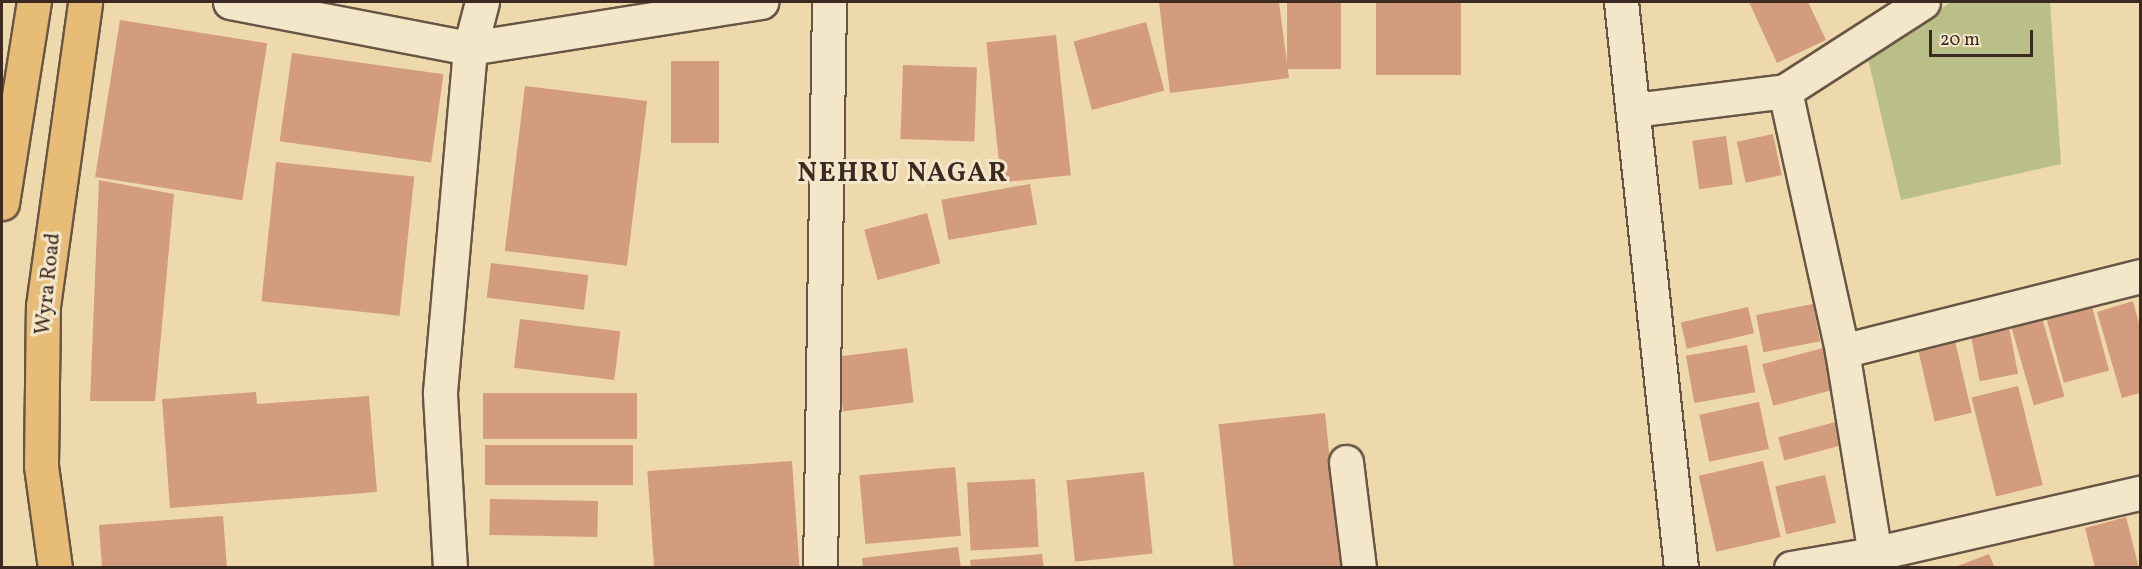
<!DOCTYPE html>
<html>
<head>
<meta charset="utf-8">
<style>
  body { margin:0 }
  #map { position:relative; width:2142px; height:569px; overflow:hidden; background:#edd9ac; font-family:Vollkorn,serif }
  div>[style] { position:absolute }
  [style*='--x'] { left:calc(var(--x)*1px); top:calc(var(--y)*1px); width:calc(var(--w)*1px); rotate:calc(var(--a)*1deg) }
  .green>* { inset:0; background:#babf88 }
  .building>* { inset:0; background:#d49c7e; transform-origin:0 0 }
  .roads { filter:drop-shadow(2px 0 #685544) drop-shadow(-2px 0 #685544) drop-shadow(0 2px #685544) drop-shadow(0 -2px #685544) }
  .street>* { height:33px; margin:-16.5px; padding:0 16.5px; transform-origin:16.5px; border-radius:16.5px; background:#f3e6c9 }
  .primary>* { height:33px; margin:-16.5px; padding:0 16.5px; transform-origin:16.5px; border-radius:16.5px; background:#e6bc76 }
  span { translate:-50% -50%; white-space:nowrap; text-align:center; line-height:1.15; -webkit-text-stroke:6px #f3e6c9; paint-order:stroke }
  .street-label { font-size:21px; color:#3c2921 }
  .district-label { font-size:27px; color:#3c2921; font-weight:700; letter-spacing:1.5px }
  .frame { position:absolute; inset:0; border:3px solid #3c2921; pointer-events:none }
  .scale { position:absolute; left:1929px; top:30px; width:104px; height:27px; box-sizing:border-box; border:3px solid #3c2921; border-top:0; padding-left:8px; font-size:18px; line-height:21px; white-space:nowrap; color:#3c2921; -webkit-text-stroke:4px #f3e6c9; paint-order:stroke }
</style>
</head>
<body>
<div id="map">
  <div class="green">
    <div style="clip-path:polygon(1951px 2px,2050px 2px,2061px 164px,1901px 200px,1868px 59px)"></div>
  </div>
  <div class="building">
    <div style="clip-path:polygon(1159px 2px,1279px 2px,1289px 78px,1170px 93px)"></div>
    <div style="left:1287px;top:2px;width:54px;height:67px"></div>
    <div style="left:1376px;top:2px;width:85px;height:73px"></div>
    <div style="clip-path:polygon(1749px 2px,1808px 2px,1826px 40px,1777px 63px)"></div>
    <div style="left:120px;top:20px;width:149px;height:159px;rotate:9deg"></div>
    <div style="left:1146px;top:22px;width:71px;height:75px;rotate:75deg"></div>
    <div style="left:1056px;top:35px;width:141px;height:70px;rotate:84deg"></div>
    <div style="left:292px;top:53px;width:153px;height:89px;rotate:8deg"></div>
    <div style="left:671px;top:61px;width:48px;height:82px"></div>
    <div style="left:903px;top:65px;width:74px;height:74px;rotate:2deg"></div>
    <div style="left:525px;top:86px;width:123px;height:166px;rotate:7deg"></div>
    <div style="left:1773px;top:134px;width:42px;height:37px;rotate:78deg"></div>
    <div style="left:1726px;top:136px;width:49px;height:34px;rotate:82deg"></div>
    <div style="left:276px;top:162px;width:139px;height:140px;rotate:6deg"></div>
    <div style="clip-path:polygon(99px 180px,174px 194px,155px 401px,90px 401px)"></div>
    <div style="left:1030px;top:184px;width:41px;height:90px;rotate:80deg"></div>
    <div style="left:927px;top:213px;width:52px;height:65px;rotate:75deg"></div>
    <div style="left:491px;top:263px;width:98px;height:35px;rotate:7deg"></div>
    <div style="clip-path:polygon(2133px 301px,2140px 327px,2140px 393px,2122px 398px,2097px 312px)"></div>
    <div style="left:2091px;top:303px;width:70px;height:47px;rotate:75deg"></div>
    <div style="left:1813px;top:304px;width:38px;height:58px;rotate:79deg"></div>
    <div style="left:1748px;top:307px;width:27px;height:69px;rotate:77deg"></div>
    <div style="left:2040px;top:311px;width:89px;height:32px;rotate:74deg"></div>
    <div style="left:2006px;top:312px;width:63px;height:39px;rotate:79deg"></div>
    <div style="left:520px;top:319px;width:101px;height:49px;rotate:7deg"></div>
    <div style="left:1953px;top:332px;width:83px;height:38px;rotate:77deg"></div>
    <div style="left:1747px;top:345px;width:48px;height:62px;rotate:80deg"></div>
    <div style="left:907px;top:348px;width:55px;height:71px;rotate:83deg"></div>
    <div style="left:1823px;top:348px;width:43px;height:63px;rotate:75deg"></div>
    <div style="left:2018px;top:386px;width:102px;height:48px;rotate:76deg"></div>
    <div style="clip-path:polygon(256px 392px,257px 404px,369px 396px,377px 492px,170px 508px,162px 399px)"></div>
    <div style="left:483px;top:393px;width:154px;height:46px"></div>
    <div style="left:1759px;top:402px;width:48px;height:61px;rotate:78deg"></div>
    <div style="left:1325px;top:413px;width:156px;height:107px;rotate:84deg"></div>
    <div style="left:1839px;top:421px;width:24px;height:63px;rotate:75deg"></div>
    <div style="left:485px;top:445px;width:148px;height:40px"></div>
    <div style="left:792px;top:461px;width:106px;height:145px;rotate:86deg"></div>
    <div style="left:1763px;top:461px;width:78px;height:66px;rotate:77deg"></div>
    <div style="left:955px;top:467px;width:69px;height:96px;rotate:85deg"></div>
    <div style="left:1144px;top:472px;width:82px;height:78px;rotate:84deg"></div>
    <div style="left:1825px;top:475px;width:49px;height:51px;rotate:77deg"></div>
    <div style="left:1035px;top:479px;width:68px;height:68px;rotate:87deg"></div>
    <div style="left:490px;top:499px;width:108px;height:36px;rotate:1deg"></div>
    <div style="clip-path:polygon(223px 516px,227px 568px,102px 568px,99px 525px)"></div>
    <div style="clip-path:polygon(2126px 517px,2139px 568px,2095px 568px,2085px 528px)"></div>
    <div style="clip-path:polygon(958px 547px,961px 568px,863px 568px,862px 558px)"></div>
    <div style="clip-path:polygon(1042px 554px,1044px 568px,971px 568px,970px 560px)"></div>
    <div style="clip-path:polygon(1989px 554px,1995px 568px,1955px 568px,1955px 567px)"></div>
  </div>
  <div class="roads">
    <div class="street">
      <div style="--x:230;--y:2;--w:244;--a:10.9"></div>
      <div style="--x:470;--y:48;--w:295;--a:-9"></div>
      <div style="--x:1621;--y:2;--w:569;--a:83.95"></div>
      <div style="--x:1785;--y:91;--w:266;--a:77.6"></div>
      <div style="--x:1842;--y:351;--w:220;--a:80.8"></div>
      <div style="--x:1633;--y:110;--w:153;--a:-7.1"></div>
      <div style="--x:1785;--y:91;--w:164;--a:-32.8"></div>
      <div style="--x:1842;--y:351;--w:307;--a:-14.1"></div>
      <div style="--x:1346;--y:462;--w:107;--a:83"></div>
      <div style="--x:450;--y:568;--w:176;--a:-93.3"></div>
      <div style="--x:440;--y:392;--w:345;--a:-85"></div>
      <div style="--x:470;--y:48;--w:48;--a:-75.4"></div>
      <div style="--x:820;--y:568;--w:566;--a:-89.09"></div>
      <div style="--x:1791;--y:568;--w:83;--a:-9.7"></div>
      <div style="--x:1873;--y:554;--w:274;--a:-12.9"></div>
    </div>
    <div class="primary">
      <div style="--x:2;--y:203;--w:204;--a:-81"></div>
      <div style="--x:55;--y:568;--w:103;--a:-97.8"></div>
      <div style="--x:41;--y:466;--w:160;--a:-89.3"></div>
      <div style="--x:43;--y:306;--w:307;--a:-82.1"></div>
    </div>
  </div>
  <div class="street-label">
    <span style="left:49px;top:284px;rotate:-84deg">Wyra Road</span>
  </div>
  <div class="district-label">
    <span style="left:903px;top:175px">NEHRU NAGAR</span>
  </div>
  <div class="frame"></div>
  <div class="scale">20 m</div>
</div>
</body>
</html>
